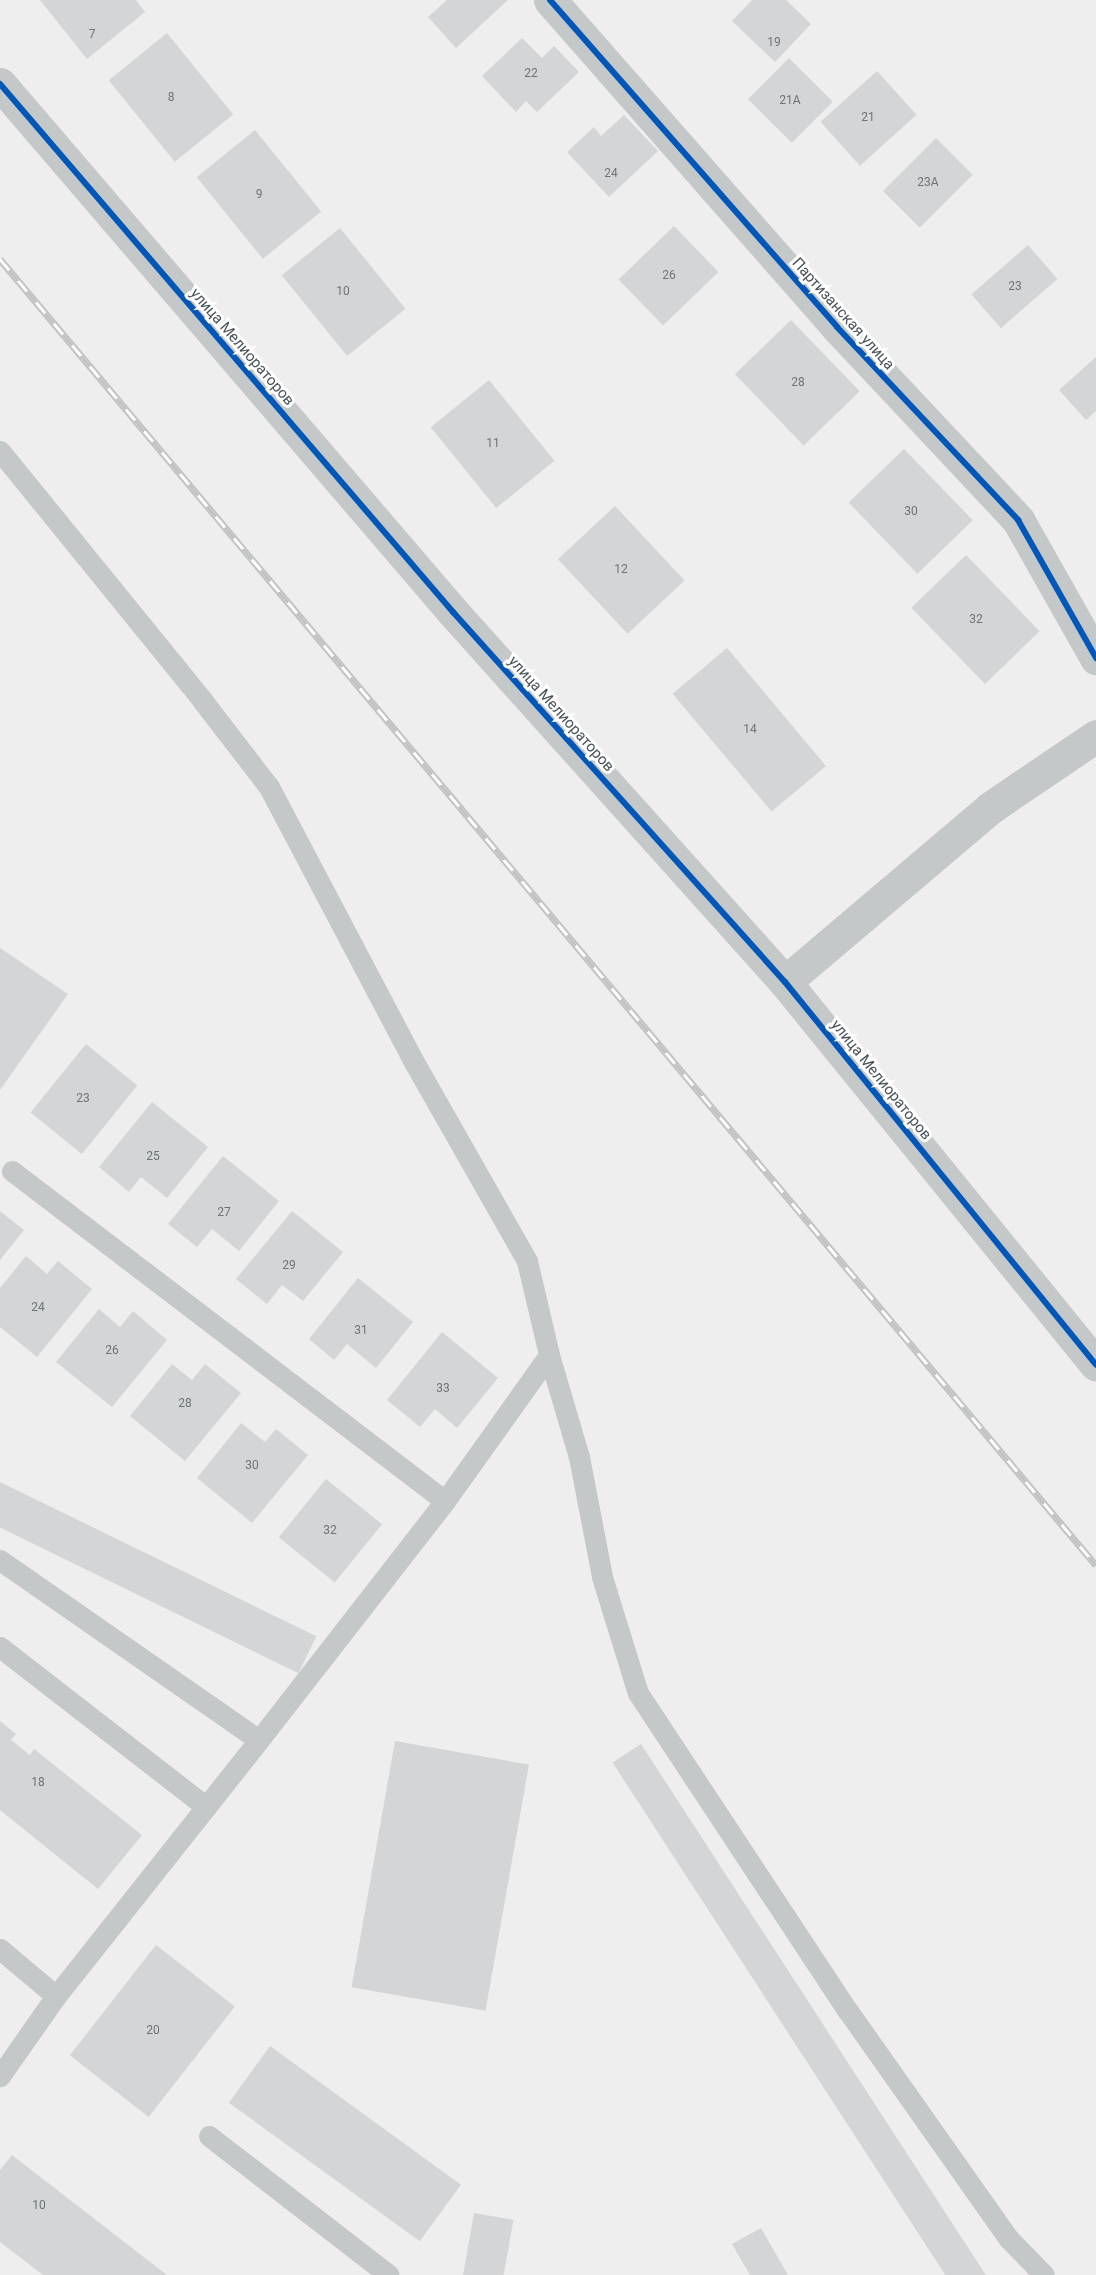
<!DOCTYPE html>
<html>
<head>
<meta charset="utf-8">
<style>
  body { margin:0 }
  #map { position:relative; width:1096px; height:2275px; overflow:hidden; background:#eee; font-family:Roboto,sans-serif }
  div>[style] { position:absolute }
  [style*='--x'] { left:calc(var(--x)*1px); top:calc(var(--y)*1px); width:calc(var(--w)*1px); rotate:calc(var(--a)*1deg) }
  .building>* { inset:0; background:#d4d5d6; transform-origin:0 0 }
  .lane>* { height:21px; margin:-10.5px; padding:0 10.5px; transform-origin:10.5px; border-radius:10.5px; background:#c5c8c9 }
  .street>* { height:33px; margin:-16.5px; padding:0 16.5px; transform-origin:16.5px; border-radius:16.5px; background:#c5c8c9 }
  .rail>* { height:7px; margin-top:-3.5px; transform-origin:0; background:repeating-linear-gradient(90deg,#fff 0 14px,#c1c3c4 0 28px); box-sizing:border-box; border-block:2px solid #c1c3c4 }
  .cycleway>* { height:6px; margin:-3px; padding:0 3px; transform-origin:3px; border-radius:3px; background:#0057b8 }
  span { translate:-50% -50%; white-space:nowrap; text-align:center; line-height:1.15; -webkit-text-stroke:6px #fff; paint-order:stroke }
  .number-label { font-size:12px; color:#6c7479 }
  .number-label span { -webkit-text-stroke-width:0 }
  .street-label { font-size:15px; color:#475158 }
</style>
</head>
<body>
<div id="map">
  <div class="building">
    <div style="clip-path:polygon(40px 0,136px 0,145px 12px,87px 59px)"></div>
    <div style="clip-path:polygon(447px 0,508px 0,456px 48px,428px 17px)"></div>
    <div style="clip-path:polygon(752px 0,786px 0,811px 24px,775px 62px,732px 21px)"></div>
    <div style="left:167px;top:33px;width:105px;height:75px;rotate:51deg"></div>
    <div style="clip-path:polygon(522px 38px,542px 58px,554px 46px,579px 72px,537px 112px,526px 101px,516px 112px,482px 76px)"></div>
    <div style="left:789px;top:58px;width:62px;height:58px;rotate:45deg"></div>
    <div style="left:877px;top:71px;width:59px;height:76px;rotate:48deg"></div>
    <div style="clip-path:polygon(624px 115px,658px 151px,609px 197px,567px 152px,594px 127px,601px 136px)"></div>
    <div style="left:255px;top:130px;width:105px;height:75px;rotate:51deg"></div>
    <div style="left:936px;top:138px;width:52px;height:75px;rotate:45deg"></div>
    <div style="left:674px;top:226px;width:64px;height:77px;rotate:46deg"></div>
    <div style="left:340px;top:228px;width:104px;height:75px;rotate:51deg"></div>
    <div style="left:1028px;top:245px;width:45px;height:75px;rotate:49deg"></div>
    <div style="left:791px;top:320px;width:99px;height:78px;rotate:46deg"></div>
    <div style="clip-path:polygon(1096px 357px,1096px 411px,1086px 420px,1059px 390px)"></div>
    <div style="left:489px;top:380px;width:104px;height:75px;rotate:51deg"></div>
    <div style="left:904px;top:449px;width:99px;height:77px;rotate:46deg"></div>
    <div style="left:615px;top:506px;width:102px;height:78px;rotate:47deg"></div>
    <div style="left:966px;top:555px;width:106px;height:76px;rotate:46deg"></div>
    <div style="left:727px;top:648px;width:154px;height:71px;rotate:50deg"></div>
    <div style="clip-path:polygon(0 948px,68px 994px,0 1090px)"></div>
    <div style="left:86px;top:1044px;width:66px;height:88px;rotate:39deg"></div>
    <div style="clip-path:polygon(152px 1102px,208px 1147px,167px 1198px,141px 1177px,129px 1192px,99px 1167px)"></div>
    <div style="clip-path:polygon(223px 1156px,279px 1201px,239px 1251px,212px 1229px,197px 1247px,168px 1224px)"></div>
    <div style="clip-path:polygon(0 1211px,24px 1230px,0 1260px)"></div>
    <div style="clip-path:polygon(292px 1211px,343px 1252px,303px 1301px,282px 1285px,267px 1304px,236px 1279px)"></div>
    <div style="clip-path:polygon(26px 1256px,47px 1274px,58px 1261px,92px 1289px,37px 1357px,0 1327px,0 1288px)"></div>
    <div style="clip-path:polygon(358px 1278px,413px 1322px,376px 1368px,347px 1344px,334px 1360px,309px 1339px)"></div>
    <div style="clip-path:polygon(99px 1309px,120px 1327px,133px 1311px,167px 1340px,112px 1407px,56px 1362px)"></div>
    <div style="clip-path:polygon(442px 1332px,498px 1378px,457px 1428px,435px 1409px,420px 1427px,387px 1400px)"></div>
    <div style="clip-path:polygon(172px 1364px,192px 1380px,205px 1364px,241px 1393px,185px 1461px,130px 1416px)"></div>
    <div style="clip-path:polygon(241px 1423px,265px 1442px,276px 1429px,308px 1455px,252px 1523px,197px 1478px)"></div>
    <div style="left:326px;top:1479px;width:72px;height:75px;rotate:39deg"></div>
    <div style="left:0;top:1482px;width:352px;height:41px;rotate:26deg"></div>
    <div style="clip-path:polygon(0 1721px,16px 1734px,11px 1740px,30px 1755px,34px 1749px,142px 1835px,98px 1889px,0 1810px)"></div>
    <div style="left:395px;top:1741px;width:136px;height:250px;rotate:10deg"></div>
    <div style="left:641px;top:1744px;width:635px;height:34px;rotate:57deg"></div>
    <div style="left:156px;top:1945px;width:100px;height:140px;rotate:38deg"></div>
    <div style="left:270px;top:2046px;width:236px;height:70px;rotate:36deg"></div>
    <div style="clip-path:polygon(12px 2155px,167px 2275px,43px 2275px,0 2242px,0 2170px)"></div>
    <div style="left:474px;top:2213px;width:40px;height:63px;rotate:10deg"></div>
    <div style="clip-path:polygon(761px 2228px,788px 2275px,750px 2275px,732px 2244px)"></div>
  </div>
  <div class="lane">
    <div style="--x:0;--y:451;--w:321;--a:50.9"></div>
    <div style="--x:202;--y:700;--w:110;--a:52.4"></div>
    <div style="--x:269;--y:787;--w:311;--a:62.2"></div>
    <div style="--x:414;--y:1062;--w:229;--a:60.4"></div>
    <div style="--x:527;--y:1261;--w:97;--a:76.8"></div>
    <div style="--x:549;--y:1355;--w:106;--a:73.6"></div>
    <div style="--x:579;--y:1457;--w:122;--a:79.1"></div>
    <div style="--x:602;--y:1577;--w:121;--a:72.8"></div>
    <div style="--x:638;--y:1693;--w:381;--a:56.6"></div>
    <div style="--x:848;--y:2011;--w:279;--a:54.8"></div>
    <div style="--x:1009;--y:2239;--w:50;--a:45.8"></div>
    <div style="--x:12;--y:1171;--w:544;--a:37.31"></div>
    <div style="--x:445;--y:1501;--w:303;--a:127.9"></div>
    <div style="--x:445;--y:1501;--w:179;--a:-54.5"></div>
    <div style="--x:0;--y:1560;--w:315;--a:34.8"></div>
    <div style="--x:259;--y:1740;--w:327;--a:128.4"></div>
    <div style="--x:56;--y:1996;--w:98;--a:125"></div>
    <div style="--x:0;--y:1647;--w:261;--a:37.8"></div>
    <div style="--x:0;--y:1949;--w:73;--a:40"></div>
    <div style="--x:209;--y:2136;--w:227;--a:37.7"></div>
  </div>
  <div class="street">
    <div style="--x:550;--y:0;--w:435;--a:48.7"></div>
    <div style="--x:837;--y:327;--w:265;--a:46.8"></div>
    <div style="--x:1018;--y:520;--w:159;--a:60.5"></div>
    <div style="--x:0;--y:84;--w:696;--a:49.37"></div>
    <div style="--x:453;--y:612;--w:497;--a:48.1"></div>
    <div style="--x:785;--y:982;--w:493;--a:50.9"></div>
    <div style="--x:785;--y:982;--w:269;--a:-40.3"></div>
    <div style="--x:990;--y:808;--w:128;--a:-34.2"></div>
  </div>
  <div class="rail">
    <div style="--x:0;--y:259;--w:1705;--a:50"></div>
  </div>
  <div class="cycleway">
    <div style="--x:550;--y:0;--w:435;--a:48.7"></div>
    <div style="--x:837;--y:327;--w:265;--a:46.8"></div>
    <div style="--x:1018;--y:520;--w:159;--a:60.5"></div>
    <div style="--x:0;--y:84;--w:696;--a:49.37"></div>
    <div style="--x:453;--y:612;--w:497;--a:48.1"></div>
    <div style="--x:785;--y:982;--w:493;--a:50.9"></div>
  </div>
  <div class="number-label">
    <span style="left:92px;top:35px">7</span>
    <span style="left:774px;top:43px">19</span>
    <span style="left:531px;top:74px">22</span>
    <span style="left:171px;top:98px">8</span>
    <span style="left:790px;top:101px">21А</span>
    <span style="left:868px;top:118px">21</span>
    <span style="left:611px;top:174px">24</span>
    <span style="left:928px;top:183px">23А</span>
    <span style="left:259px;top:195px">9</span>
    <span style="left:669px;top:276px">26</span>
    <span style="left:1015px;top:287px">23</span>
    <span style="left:343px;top:292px">10</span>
    <span style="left:798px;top:383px">28</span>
    <span style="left:493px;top:444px">11</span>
    <span style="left:911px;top:512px">30</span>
    <span style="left:621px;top:570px">12</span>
    <span style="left:976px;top:620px">32</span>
    <span style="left:750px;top:730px">14</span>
    <span style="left:83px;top:1099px">23</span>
    <span style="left:153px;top:1157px">25</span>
    <span style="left:224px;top:1213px">27</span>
    <span style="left:289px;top:1266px">29</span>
    <span style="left:38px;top:1308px">24</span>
    <span style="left:361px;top:1331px">31</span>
    <span style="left:112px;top:1351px">26</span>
    <span style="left:443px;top:1389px">33</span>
    <span style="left:185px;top:1404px">28</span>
    <span style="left:252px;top:1466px">30</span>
    <span style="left:330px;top:1531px">32</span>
    <span style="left:38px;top:1783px">18</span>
    <span style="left:153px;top:2031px">20</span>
    <span style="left:39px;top:2206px">10</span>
  </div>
  <div class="street-label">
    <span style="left:843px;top:314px;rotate:48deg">Партизанская улица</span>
    <span style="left:242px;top:347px;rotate:49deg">улица Мелиораторов</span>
    <span style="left:561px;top:714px;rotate:48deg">улица Мелиораторов</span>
    <span style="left:881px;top:1080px;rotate:51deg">улица Мелиораторов</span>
  </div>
</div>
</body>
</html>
